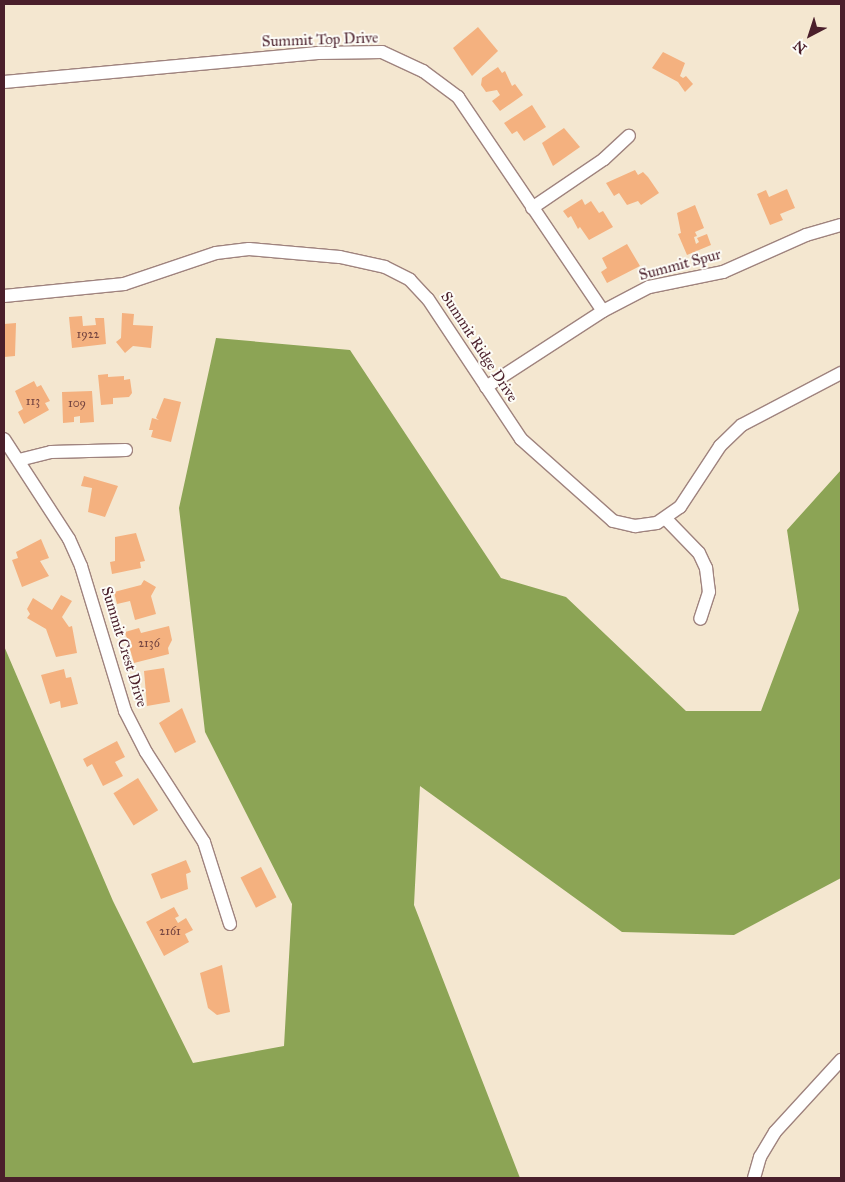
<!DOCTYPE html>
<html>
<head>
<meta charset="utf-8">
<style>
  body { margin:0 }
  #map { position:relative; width:845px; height:1182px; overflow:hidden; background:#f4e7d0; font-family:"IM FELL Great Primer",serif }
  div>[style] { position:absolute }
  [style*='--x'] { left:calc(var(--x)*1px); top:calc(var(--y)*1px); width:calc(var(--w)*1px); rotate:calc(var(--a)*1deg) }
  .forest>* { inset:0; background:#8ca455 }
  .building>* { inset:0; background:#f4b17f; transform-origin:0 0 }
  .roads { filter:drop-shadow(1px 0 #9f837e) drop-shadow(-1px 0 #9f837e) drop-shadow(0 1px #9f837e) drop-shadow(0 -1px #9f837e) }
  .minor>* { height:12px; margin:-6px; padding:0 6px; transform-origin:6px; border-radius:6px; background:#fff }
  span { translate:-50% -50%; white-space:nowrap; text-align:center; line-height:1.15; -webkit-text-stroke:4px #fdfcf7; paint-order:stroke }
  .number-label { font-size:12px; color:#744440 }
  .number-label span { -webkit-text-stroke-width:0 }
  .street-label { font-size:15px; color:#4a1f2b }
  .frame { position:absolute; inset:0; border:5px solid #4a1f2b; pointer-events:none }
  .north { position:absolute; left:785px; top:10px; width:50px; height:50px; -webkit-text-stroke:4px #fdfcf7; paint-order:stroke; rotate:220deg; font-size:14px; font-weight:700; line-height:20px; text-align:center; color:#4a1f2b }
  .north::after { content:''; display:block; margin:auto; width:18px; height:22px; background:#4a1f2b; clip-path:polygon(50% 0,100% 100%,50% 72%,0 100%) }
</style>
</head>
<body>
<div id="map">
  <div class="forest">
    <div style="clip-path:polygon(216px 338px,350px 350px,501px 578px,566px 597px,686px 711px,761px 711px,799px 610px,787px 530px,841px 470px,841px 878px,734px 935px,622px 932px,420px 786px,414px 905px,520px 1178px,4px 1178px,4px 646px,113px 901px,193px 1063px,284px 1046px,292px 904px,205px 732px,179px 508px)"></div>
  </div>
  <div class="building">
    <div style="clip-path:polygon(478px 27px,498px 51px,472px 76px,453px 48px)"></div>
    <div style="clip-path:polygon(663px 52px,685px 63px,680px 76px,683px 78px,686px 76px,693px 84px,685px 92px,678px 82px,652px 68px)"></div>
    <div style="clip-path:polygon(498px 67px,502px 73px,505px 71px,512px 86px,515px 84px,523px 95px,500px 111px,492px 101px,500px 95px,497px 90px,486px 92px,481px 85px,482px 78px)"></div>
    <div style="clip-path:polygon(532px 105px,546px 127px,524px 141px,517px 131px,512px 134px,504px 123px)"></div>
    <div style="clip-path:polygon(564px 128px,580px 147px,553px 166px,542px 143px)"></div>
    <div style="clip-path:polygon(635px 170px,638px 175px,643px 172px,648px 177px,659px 193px,641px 205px,638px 201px,627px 205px,619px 193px,614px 196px,606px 183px)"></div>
    <div style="clip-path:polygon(787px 189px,795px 208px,780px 214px,783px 220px,770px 225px,757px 194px,766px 190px,769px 197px)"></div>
    <div style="clip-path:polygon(582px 199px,585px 205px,591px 201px,599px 213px,603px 211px,613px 227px,589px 240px,580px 227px,578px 229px,571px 216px,568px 218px,563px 211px)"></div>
    <div style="clip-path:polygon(695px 205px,704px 228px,695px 232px,697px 236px,694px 237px,696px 244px,699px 242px,697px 238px,707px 234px,711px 245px,687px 255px,678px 234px,681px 233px,677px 213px)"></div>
    <div style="clip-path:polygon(627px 244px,640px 266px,607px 283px,601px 272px,607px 268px,602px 258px)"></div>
    <div style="clip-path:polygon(122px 313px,134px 314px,133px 325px,153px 326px,151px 348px,133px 346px,125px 353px,116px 342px,121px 338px)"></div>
    <div style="clip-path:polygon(82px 316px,83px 326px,96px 325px,95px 318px,104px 318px,106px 344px,72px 348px,69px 317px)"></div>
    <div style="clip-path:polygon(16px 323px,15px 356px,4px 357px,4px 324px)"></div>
    <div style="clip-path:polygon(108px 374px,108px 377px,124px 376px,124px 380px,130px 379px,132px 393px,129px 397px,113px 398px,113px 404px,101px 405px,98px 375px)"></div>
    <div style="clip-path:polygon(34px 381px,37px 387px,41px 385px,50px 401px,45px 403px,49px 410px,24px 424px,18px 412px,23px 409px,15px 391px)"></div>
    <div style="clip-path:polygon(92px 391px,94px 422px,80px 423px,80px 416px,74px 417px,74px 422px,63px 423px,62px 392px)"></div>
    <div style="clip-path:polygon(164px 398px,181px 402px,171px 442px,151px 437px,153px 430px,149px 430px,152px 418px,159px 420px,156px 418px)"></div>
    <div style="clip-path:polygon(84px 476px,118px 486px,105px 517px,88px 512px,92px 488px,81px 486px)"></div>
    <div style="clip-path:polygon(136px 533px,145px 561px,140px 562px,141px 568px,112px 574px,110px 562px,115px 561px,115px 537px)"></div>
    <div style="clip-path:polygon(41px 539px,49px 558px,40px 561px,49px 576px,22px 587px,12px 560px,18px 558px,16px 552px)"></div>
    <div style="clip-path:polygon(144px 580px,156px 587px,151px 596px,156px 614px,135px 620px,130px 601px,117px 604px,114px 592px,141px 585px)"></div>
    <div style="clip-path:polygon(61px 595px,72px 601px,62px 617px,69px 627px,72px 626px,77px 653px,56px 657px,46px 629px,27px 618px,30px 614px,27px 609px,33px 598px,52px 610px)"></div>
    <div style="clip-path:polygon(169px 626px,172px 640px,168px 648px,169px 654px,134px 663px,125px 632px,139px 628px,141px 633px)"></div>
    <div style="clip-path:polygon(164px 668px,170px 702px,147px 706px,144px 671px)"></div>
    <div style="clip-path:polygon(64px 669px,66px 678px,71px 677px,78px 704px,61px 708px,60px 701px,50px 704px,41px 675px)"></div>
    <div style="clip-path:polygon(182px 708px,196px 742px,175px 753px,159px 723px)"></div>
    <div style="clip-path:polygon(117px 741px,125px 757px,115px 762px,123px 776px,103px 786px,92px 764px,87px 767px,83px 759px)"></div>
    <div style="left:138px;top:778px;width:38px;height:29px;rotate:58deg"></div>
    <div style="clip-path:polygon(186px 860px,191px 872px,186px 874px,188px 889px,161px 899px,151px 874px)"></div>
    <div style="left:261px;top:867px;width:34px;height:23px;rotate:63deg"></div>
    <div style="clip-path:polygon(174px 907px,179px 916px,175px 918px,178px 923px,186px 918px,193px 930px,185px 934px,189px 942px,164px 956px,146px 922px)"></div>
    <div style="clip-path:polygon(222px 965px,230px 1012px,217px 1015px,208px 1008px,200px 973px)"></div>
  </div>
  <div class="roads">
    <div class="minor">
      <div style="--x:4;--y:82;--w:315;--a:-5.3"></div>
      <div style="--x:318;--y:53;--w:64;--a:-0.9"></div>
      <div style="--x:382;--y:52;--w:45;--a:24.9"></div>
      <div style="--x:423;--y:71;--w:44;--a:36.6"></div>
      <div style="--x:458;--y:97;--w:258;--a:55.9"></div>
      <div style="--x:532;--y:208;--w:87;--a:-34.2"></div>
      <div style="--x:604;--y:159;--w:34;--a:-43"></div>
      <div style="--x:4;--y:296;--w:121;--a:-5.7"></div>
      <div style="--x:124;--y:284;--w:97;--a:-18.6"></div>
      <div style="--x:216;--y:253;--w:33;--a:-7"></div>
      <div style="--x:249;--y:249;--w:91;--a:5"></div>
      <div style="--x:340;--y:257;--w:46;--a:12.5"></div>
      <div style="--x:385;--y:267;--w:28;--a:27"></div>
      <div style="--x:410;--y:280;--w:26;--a:47"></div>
      <div style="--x:428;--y:299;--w:168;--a:56.4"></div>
      <div style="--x:521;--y:439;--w:123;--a:41.7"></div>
      <div style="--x:613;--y:521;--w:23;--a:13"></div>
      <div style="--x:635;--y:526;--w:22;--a:-8"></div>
      <div style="--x:657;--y:523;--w:28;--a:-35"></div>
      <div style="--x:680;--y:507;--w:73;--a:-56.7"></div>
      <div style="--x:720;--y:446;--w:30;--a:-44"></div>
      <div style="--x:742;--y:425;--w:112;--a:-27.7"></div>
      <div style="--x:486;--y:387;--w:140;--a:-33"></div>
      <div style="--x:603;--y:311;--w:52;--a:-27.6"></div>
      <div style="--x:649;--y:287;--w:76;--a:-11.5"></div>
      <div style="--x:723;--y:272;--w:91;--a:-24"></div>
      <div style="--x:806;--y:235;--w:36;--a:-16"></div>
      <div style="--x:4;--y:439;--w:119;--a:57"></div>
      <div style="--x:69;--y:539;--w:30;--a:66"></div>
      <div style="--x:81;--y:566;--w:152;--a:73.1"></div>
      <div style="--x:125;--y:711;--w:46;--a:62.9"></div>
      <div style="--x:146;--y:752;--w:107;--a:57.2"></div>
      <div style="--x:204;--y:842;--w:86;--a:72.4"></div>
      <div style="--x:19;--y:460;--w:33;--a:-14"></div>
      <div style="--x:51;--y:452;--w:75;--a:-1.5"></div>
      <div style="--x:666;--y:519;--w:47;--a:45.9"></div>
      <div style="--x:699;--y:553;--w:17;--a:65"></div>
      <div style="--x:706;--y:568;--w:24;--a:83"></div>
      <div style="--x:709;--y:592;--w:28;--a:108"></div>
      <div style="--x:754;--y:1178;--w:22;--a:-74"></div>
      <div style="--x:760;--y:1157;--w:29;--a:-59"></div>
      <div style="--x:775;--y:1132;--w:98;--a:-47.5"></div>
    </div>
  </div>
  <div class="number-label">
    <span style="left:88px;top:335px">1922</span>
    <span style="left:33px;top:402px">113</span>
    <span style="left:77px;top:404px">109</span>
    <span style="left:149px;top:644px">2136</span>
    <span style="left:170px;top:932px">2161</span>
  </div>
  <div class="street-label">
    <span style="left:320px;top:40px;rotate:-2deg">Summit Top Drive</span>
    <span style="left:680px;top:265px;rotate:-15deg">Summit Spur</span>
    <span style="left:479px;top:347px;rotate:57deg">Summit Ridge Drive</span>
    <span style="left:124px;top:647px;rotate:73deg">Summit Crest Drive</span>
  </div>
  <div class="frame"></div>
  <div class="north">N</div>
</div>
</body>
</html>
